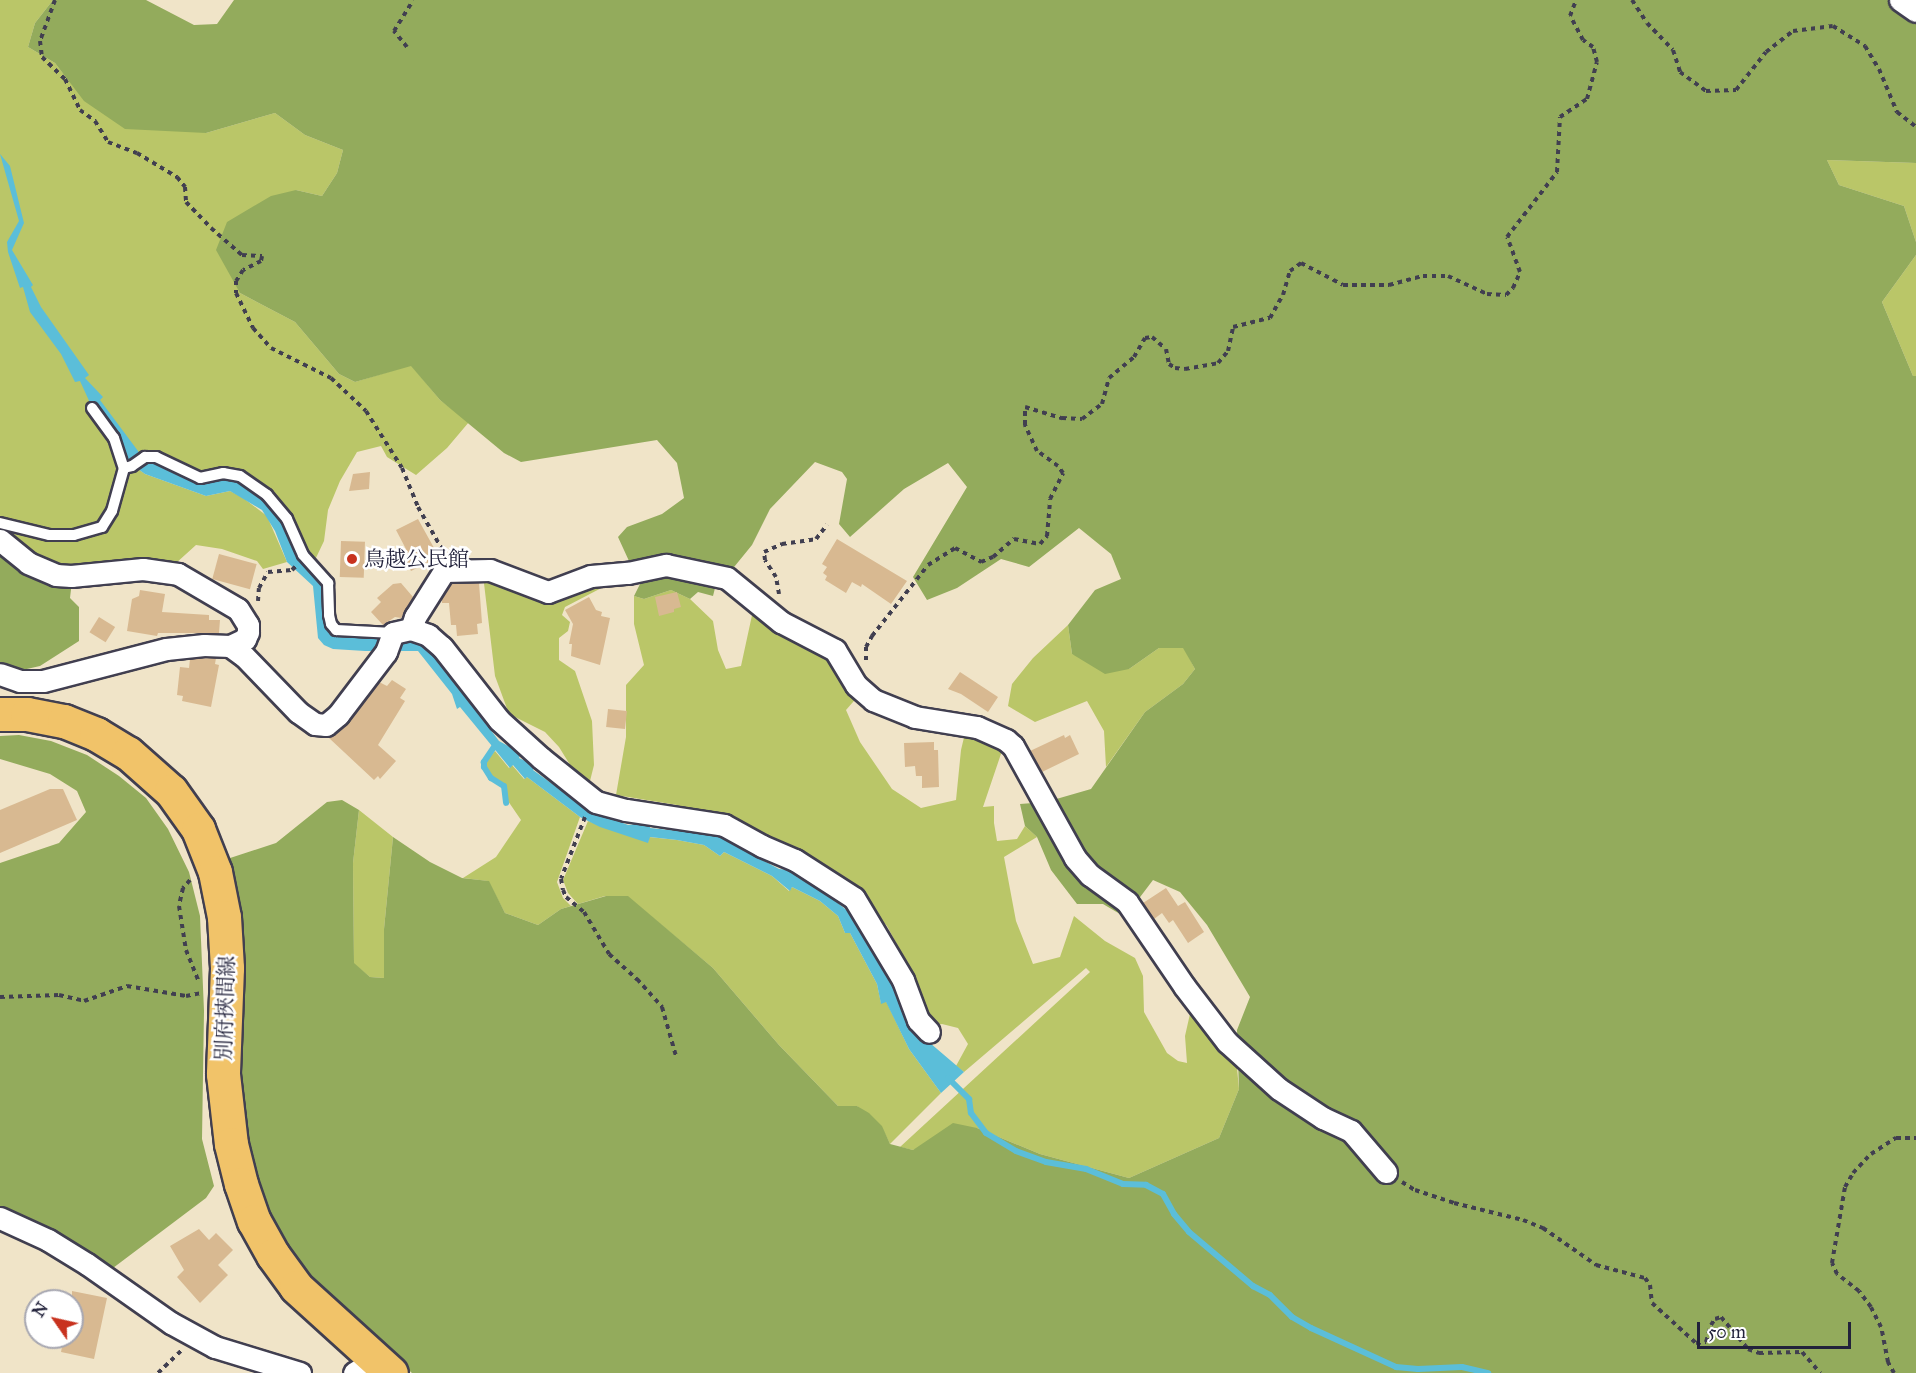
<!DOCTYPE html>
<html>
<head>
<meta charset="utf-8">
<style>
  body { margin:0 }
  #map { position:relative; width:1916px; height:1373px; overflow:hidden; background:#f0e4c8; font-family:"IM FELL Great Primer","Noto Serif JP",serif }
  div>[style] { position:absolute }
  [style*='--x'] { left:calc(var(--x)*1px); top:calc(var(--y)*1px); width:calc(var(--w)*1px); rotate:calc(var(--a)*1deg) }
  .green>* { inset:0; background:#bac668 }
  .forest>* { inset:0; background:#93ab5c }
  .water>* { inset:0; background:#5bbed9 }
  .stream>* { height:6px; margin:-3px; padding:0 3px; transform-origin:3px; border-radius:3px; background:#5bbed9 }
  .building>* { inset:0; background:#d8b991; transform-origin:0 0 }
  .path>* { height:4px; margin-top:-2px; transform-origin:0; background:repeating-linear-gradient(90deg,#413f50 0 4.5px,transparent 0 9px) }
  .roads { filter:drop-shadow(2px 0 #413f50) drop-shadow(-2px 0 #413f50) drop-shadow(0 2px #413f50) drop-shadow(0 -2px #413f50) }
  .lane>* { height:10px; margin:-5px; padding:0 5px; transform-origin:5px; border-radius:5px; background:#fff }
  .street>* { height:21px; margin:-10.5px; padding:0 10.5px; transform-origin:10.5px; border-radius:10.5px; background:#fff }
  .primary>* { height:33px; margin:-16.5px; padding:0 16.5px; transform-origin:16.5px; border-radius:16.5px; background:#f1c369 }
  .dots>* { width:16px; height:16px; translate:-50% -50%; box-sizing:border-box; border:3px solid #fff; border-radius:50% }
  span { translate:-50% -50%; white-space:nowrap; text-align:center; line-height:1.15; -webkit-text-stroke:5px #fff; paint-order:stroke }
  .poi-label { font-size:21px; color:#22223b }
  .left { translate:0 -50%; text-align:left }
  .street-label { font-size:21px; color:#22223b }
  .north { position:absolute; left:24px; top:1289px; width:60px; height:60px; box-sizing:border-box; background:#fff; border:2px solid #a7a7b1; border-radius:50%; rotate:304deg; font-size:16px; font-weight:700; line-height:24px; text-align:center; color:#22223b }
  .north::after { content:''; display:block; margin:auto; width:21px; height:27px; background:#c8321e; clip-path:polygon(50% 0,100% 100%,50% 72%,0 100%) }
  .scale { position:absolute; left:1697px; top:1322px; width:154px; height:27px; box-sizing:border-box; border:3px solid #22223b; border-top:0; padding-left:8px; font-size:18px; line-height:21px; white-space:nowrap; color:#22223b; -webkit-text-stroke:4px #fff; paint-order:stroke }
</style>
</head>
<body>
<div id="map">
  <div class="green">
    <div style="clip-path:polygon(0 0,53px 0,35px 23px,28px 47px,55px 63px,69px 81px,206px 133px,275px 113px,305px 135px,343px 150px,337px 173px,322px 196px,296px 190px,240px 293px,295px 322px,339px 374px,355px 382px,411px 365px,440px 400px,469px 422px,447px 448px,416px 475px,387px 457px,381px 446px,357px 452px,340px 481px,328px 510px,324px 541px,314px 562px,306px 554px,286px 512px,145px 452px,120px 463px,117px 489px,101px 524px,91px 529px,47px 531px,0 520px)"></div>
    <div style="clip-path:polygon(1827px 160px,1916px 163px,1916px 242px,1904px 206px,1839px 185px)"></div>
    <div style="clip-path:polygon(1916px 255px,1916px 376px,1913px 376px,1882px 302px)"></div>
    <div style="clip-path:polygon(137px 468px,145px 474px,206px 496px,230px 491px,242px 497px,267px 516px,287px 562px,263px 569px,257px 561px,222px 549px,196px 545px,175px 564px,50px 568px,0 532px,0 525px,39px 535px,104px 528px,125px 473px)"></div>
    <div style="clip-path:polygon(483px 575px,518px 586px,593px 581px,609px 584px,565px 607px,562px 615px,570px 622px,568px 631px,559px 638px,559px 660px,575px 671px,592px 721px,594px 765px,590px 781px,580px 781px,559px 747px,545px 732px,509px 714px,495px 676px)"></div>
    <div style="clip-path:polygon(671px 590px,690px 599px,713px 621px,718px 650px,726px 669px,741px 666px,754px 606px,822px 648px,860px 694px,846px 710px,860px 742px,892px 789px,921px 808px,956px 800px,961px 750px,966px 729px,1004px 745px,983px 807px,994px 806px,994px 823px,997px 841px,1017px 839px,1025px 826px,1037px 837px,1004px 857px,1016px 921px,1033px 964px,1060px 957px,1074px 916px,1105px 941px,1135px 958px,1143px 976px,1144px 1012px,1167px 1053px,1178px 1061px,1187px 1063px,1185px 1036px,1192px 1005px,1236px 1058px,1239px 1089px,1219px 1138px,1129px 1178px,1040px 1154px,977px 1128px,913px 1150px,900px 1147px,1090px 972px,1086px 968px,964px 1072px,956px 1066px,968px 1044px,958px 1028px,942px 1024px,932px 1026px,908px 979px,901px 952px,887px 926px,858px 894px,729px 820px,677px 805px,616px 795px,626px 737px,626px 685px,644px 665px,634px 624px,634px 596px,644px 599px)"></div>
    <div style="clip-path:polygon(1068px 625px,1072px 654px,1129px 669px,1159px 648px,1184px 648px,1195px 669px,1183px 684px,1145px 712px,1106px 767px,1104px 731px,1087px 701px,1035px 722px,1008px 706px,1012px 684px,1033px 658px)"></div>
    <div style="clip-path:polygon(495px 751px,509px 768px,512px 765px,524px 779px,527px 777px,580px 817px,557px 882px,563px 898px,571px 906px,561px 909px,538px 925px,505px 913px,488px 881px,463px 878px,496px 857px,521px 820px,508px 801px,504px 786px,492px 777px,486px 768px,485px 763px)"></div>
    <div style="clip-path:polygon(359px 810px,393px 837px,384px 929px,384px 978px,370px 977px,354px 964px,353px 863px)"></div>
    <div style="clip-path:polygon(588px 821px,648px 842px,649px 837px,677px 840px,704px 845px,720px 856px,724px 852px,772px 876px,789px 891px,792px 887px,820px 901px,838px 916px,845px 933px,850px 933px,877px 984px,881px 1003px,886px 1001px,909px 1049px,941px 1093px,890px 1144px,881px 1126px,857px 1106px,838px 1106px,779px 1045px,713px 968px,628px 897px,605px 896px,578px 904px,568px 893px,563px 880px)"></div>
  </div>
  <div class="forest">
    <div style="clip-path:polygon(53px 0,146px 0,194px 25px,217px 24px,234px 0,1916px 0,1916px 163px,1827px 160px,1839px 185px,1904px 206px,1916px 242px,1916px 255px,1882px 302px,1913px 376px,1916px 376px,1916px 1373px,412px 1373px,336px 1305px,294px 1261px,264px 1206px,243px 1138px,224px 860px,276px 843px,327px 802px,342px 800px,359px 810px,353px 863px,354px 963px,370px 977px,384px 978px,384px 929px,393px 837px,430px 862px,462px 878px,489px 881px,505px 913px,538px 925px,561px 909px,606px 896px,628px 896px,713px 968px,779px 1045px,838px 1106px,857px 1106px,869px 1113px,882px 1126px,890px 1144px,913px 1150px,953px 1123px,977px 1128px,1040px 1154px,1129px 1178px,1219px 1138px,1239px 1089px,1237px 1030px,1250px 997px,1207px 925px,1180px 892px,1153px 880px,1125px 917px,1103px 904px,1077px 904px,1051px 870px,1037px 837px,1025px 826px,1020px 804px,1046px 802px,1091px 789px,1145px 712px,1183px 684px,1195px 669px,1183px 648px,1159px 648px,1129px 669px,1105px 674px,1072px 654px,1068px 625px,1095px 590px,1121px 579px,1111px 554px,1079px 528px,1029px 567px,1001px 559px,957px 588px,927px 600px,913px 577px,967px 487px,948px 463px,904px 489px,850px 537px,839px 524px,847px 479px,842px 472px,815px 462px,770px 509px,752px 545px,730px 572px,638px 566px,629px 561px,618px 537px,627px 527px,662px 514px,684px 498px,677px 463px,657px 440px,521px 462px,504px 453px,440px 400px,411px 366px,355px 382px,339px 374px,295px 322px,240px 293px,216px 250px,227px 222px,271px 196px,296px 190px,322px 196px,337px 173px,343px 150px,305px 135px,275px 113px,206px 133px,125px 129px,84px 101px,55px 63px,28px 47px,35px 23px)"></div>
    <div style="clip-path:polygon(0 548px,72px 581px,70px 598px,79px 607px,79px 641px,40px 666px,18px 671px,0 662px)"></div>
    <div style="clip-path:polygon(657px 572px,713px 579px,715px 588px,713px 596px,698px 592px,690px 599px,671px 590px,644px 599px,634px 596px,641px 582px)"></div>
    <div style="clip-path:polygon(19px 735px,51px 741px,87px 755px,119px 776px,146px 798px,168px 829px,189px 872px,200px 916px,204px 1011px,202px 1139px,214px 1186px,206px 1198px,113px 1268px,50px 1230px,0 1209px,0 863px,59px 843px,86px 812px,77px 791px,50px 774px,0 759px,0 736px)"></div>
  </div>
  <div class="water">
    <div style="clip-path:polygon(0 154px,10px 166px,24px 223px,12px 250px,33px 285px,31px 287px,41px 307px,89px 375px,85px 378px,103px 397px,100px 400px,141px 455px,186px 478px,199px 481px,229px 476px,236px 478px,269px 500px,324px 584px,326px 616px,332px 634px,339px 637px,419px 639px,428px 645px,458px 688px,472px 698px,469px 701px,499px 741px,521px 753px,519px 758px,536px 766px,533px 770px,587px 809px,628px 825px,650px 822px,650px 828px,729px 836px,727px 841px,779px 869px,798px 871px,797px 877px,825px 893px,863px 923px,859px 927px,889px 980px,901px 991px,895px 995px,910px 1018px,923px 1037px,964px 1072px,941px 1093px,909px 1049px,886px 1002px,881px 1004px,877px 984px,850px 933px,845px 933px,838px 916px,820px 901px,792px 887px,790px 891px,772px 876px,724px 852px,720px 856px,704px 845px,677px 840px,650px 837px,648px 843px,600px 827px,580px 817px,527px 777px,525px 779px,513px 765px,510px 768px,460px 707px,457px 709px,452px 694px,418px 651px,365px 651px,333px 649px,324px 645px,318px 638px,313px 586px,287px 562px,275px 531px,262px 510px,230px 491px,206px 496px,145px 474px,127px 461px,91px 405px,80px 381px,75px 382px,61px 354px,30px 312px,23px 287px,20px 288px,8px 252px,7px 242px,19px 221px)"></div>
  </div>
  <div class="stream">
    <div style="--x:496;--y:744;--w:22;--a:124"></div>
    <div style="--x:484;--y:762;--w:5;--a:90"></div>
    <div style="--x:484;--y:767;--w:13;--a:58"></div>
    <div style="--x:491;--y:778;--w:15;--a:32"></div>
    <div style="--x:504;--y:786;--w:17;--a:83"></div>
    <div style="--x:948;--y:1078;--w:30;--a:45"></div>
    <div style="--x:969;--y:1099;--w:14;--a:82"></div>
    <div style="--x:971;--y:1113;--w:25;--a:53"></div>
    <div style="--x:986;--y:1133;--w:35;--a:31"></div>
    <div style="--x:1016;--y:1151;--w:32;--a:20"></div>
    <div style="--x:1046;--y:1162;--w:41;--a:9.9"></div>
    <div style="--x:1086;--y:1169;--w:40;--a:22"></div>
    <div style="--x:1123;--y:1184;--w:23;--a:2"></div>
    <div style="--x:1146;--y:1185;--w:19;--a:28"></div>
    <div style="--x:1163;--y:1194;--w:23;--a:61"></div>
    <div style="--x:1174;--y:1214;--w:23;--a:50"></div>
    <div style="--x:1189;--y:1232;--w:84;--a:40.2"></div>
    <div style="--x:1253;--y:1286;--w:19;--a:28"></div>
    <div style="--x:1270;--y:1295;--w:31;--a:45"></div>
    <div style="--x:1292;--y:1317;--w:22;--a:30"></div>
    <div style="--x:1311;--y:1328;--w:94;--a:24.6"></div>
    <div style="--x:1396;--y:1367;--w:22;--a:5"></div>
    <div style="--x:1418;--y:1369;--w:44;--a:-2.6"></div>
    <div style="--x:1462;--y:1367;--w:27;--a:13"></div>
  </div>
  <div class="building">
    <div style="clip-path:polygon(370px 472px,369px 489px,349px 491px,353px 474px)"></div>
    <div style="clip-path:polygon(418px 519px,439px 557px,411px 571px,402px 554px,407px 551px,396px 530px)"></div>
    <div style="clip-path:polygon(837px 539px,907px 581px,891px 604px,862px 584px,861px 587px,852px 582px,846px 593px,825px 580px,827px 576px,823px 573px,827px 567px,822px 564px)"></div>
    <div style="left:341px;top:541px;width:24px;height:36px;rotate:2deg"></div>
    <div style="left:219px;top:554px;width:39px;height:26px;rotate:15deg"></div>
    <div style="clip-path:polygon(401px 583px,413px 597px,401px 618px,395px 617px,383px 625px,371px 612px,381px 602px,377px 598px,393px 584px)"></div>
    <div style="clip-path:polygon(479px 583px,482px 623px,477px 624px,478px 634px,457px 636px,456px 625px,451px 625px,449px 603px,442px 603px,442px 598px,451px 584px)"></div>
    <div style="clip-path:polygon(140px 590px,165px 594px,162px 612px,209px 615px,209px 620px,220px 620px,219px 633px,158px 633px,157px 636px,127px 631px,132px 599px,139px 596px)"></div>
    <div style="clip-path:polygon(677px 592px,681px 607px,674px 609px,674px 612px,659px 616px,655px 597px)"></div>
    <div style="clip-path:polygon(589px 597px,596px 610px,602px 612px,601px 616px,610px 618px,600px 665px,571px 656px,572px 644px,569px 644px,573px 624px,565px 610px)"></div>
    <div style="left:99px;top:617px;width:19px;height:18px;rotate:32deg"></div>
    <div style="clip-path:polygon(216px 658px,215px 664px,219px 665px,211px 707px,182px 701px,183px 696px,177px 695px,180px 667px,189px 668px,190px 659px)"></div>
    <div style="clip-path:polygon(960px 672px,998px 697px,988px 712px,961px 694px,948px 689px)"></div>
    <div style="clip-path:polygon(392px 680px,406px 689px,400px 698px,405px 701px,378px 745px,396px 761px,380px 779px,378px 776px,374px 780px,329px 738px,348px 723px,379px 682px,387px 686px)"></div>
    <div style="left:608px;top:709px;width:19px;height:18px;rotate:6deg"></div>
    <div style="clip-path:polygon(1064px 735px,1065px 738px,1070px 735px,1079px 754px,1042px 772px,1030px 751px)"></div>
    <div style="clip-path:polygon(934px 742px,934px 750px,938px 750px,939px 787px,922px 788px,922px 776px,916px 776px,915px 766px,905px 767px,904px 743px)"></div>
    <div style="clip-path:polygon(50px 789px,63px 789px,77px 820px,0 853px,0 810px)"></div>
    <div style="clip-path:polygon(1166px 888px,1178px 906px,1185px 902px,1204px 932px,1188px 943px,1173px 920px,1169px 923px,1162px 913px,1154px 919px,1143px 903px)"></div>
    <div style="clip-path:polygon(199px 1229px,209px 1240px,216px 1233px,233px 1250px,218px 1265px,228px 1275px,200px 1303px,177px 1277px,184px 1270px,170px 1246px)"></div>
    <div style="clip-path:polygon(72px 1291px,107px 1298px,94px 1359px,61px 1352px,64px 1337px,72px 1337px)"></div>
  </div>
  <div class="path">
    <div style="--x:55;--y:0;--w:44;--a:110.1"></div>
    <div style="--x:40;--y:41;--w:16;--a:83"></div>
    <div style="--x:42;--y:57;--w:32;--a:44"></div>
    <div style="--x:65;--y:79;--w:34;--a:64"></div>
    <div style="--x:80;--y:110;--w:19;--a:36"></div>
    <div style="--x:95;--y:121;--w:25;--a:58"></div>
    <div style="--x:108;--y:142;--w:31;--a:21"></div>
    <div style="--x:137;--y:153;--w:47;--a:31"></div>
    <div style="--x:177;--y:177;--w:13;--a:51"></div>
    <div style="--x:185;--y:187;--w:15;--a:86"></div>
    <div style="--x:186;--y:202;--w:36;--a:46"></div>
    <div style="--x:211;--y:228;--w:41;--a:41.1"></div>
    <div style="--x:242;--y:255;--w:20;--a:3"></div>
    <div style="--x:262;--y:256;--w:5;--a:101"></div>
    <div style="--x:261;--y:261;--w:20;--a:153"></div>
    <div style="--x:243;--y:270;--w:13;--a:122"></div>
    <div style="--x:236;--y:281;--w:12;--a:90"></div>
    <div style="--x:236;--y:293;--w:39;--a:64"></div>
    <div style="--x:253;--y:328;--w:27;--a:48"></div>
    <div style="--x:271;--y:348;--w:67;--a:26.6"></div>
    <div style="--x:331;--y:378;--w:48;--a:43.3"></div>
    <div style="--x:366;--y:411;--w:67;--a:57.7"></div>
    <div style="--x:402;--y:468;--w:42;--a:67.7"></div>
    <div style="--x:418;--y:507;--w:51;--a:60.4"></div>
    <div style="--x:1632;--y:0;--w:27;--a:57"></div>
    <div style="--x:1647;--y:23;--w:37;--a:46"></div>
    <div style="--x:1673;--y:50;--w:23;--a:72"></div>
    <div style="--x:1680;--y:72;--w:32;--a:36"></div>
    <div style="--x:1706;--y:91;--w:30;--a:-2"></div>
    <div style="--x:1736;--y:90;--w:48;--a:-51.7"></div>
    <div style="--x:1766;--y:52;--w:34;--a:-38"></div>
    <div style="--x:1793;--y:31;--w:40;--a:-7.1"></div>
    <div style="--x:1833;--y:26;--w:38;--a:32"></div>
    <div style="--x:1865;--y:46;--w:27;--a:59"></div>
    <div style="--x:1879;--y:69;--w:47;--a:67.3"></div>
    <div style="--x:1897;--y:112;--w:24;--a:38"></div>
    <div style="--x:407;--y:47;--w:21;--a:-129"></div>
    <div style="--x:394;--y:31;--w:36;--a:-58"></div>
    <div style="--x:779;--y:594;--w:17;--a:-100"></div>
    <div style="--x:776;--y:577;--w:20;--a:-123"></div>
    <div style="--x:765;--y:560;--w:8;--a:-97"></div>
    <div style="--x:764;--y:552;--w:20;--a:-24"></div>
    <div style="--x:782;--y:544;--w:34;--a:-8"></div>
    <div style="--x:816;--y:539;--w:18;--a:-52"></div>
    <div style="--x:258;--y:601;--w:13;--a:-86"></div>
    <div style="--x:259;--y:588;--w:18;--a:-61"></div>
    <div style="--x:268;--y:572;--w:24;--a:-5"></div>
    <div style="--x:292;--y:570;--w:6;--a:-45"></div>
    <div style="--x:866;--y:660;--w:13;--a:-90"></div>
    <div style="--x:866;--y:647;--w:13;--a:-61"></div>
    <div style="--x:872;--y:636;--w:90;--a:-51.7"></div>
    <div style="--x:928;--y:565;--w:32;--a:-32"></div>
    <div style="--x:955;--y:548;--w:30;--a:28"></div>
    <div style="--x:981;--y:562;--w:13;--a:-23"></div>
    <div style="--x:993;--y:557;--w:28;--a:-41"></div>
    <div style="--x:1014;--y:539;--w:26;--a:11"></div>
    <div style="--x:1040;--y:544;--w:11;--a:-49"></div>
    <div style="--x:1047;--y:536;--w:37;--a:-85"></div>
    <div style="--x:1050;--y:499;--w:29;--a:-63"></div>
    <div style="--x:1063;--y:473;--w:9;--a:-126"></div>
    <div style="--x:1058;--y:466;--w:26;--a:-144"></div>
    <div style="--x:1037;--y:451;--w:29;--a:-115"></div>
    <div style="--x:1025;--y:425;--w:18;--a:-90"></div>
    <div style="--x:1025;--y:407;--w:39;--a:17"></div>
    <div style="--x:1062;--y:418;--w:20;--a:3"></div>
    <div style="--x:1082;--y:419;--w:25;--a:-37"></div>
    <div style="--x:1102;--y:404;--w:27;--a:-75"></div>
    <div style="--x:1109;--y:378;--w:33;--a:-40"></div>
    <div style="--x:1134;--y:357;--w:22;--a:-60"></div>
    <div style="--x:1145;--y:338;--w:7;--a:-8"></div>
    <div style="--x:1152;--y:337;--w:18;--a:41"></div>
    <div style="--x:1166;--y:349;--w:15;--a:79"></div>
    <div style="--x:1169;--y:364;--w:7;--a:34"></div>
    <div style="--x:1175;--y:368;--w:10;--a:6"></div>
    <div style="--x:1185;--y:369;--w:34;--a:-10"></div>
    <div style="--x:1218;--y:363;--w:16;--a:-50"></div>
    <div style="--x:1228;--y:351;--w:25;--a:-78"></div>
    <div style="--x:1233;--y:327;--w:38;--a:-14"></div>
    <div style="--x:1270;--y:318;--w:26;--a:-61"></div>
    <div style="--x:1283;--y:295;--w:25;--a:-74"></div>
    <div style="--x:1290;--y:271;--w:14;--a:-36"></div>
    <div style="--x:1301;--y:263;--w:47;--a:27.6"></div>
    <div style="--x:1343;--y:285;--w:46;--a:0"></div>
    <div style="--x:1389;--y:285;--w:35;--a:-15"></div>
    <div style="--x:1423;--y:276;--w:25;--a:0"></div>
    <div style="--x:1448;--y:276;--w:43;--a:24.8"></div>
    <div style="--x:1487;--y:294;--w:19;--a:3"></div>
    <div style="--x:1506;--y:295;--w:10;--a:-45"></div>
    <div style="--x:1513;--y:288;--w:17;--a:-66"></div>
    <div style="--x:1520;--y:272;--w:37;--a:-110"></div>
    <div style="--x:1507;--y:237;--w:82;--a:-52.4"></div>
    <div style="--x:1557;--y:172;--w:55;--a:-86.9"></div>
    <div style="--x:1560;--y:117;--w:32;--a:-34"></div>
    <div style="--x:1587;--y:99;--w:38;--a:-75"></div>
    <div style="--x:1597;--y:62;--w:16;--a:-105"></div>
    <div style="--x:1593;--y:47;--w:12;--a:-145"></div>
    <div style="--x:1583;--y:40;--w:27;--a:-118"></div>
    <div style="--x:1570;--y:16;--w:17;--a:-69"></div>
    <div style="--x:585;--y:817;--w:66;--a:111.2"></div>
    <div style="--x:561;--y:879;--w:11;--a:80"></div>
    <div style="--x:563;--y:890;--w:8;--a:67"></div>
    <div style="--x:566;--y:897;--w:23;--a:40"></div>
    <div style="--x:584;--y:912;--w:49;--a:59.2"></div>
    <div style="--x:609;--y:954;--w:38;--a:42"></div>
    <div style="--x:637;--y:979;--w:38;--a:48"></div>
    <div style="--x:662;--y:1007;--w:51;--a:74.1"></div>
    <div style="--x:190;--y:880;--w:11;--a:131"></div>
    <div style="--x:183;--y:888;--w:18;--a:103"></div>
    <div style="--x:179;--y:906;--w:45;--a:81"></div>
    <div style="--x:186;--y:950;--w:35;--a:68"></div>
    <div style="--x:0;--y:997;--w:59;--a:-1.9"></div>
    <div style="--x:59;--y:995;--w:26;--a:13"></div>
    <div style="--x:84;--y:1001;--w:46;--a:-19.2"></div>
    <div style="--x:127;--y:986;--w:60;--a:9.6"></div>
    <div style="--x:186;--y:996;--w:15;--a:-11"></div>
    <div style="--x:1402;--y:1182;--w:15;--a:32"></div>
    <div style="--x:1415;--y:1190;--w:41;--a:18.4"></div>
    <div style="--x:1454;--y:1203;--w:71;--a:13.8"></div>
    <div style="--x:1523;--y:1220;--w:22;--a:22"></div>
    <div style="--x:1543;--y:1228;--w:65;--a:34.9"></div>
    <div style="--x:1596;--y:1265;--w:51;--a:14.9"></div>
    <div style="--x:1645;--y:1278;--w:9;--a:54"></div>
    <div style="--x:1650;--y:1285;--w:18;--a:84"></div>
    <div style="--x:1652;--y:1303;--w:59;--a:42.3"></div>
    <div style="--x:1696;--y:1343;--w:10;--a:-6"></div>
    <div style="--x:1706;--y:1342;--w:18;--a:-74"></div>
    <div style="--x:1711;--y:1325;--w:7;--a:-56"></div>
    <div style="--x:1715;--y:1319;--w:6;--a:-18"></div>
    <div style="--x:1721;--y:1317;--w:42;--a:49.8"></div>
    <div style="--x:1748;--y:1349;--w:12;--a:20"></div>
    <div style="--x:1759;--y:1353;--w:43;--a:-1.3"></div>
    <div style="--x:1802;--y:1352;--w:28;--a:49"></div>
    <div style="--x:158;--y:1373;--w:33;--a:-44"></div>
    <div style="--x:1894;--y:1373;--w:13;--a:-119"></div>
    <div style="--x:1888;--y:1362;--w:36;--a:-101"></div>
    <div style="--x:1881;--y:1327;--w:22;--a:-117"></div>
    <div style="--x:1871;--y:1307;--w:20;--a:-127"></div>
    <div style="--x:1859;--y:1291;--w:28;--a:-142"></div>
    <div style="--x:1837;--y:1274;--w:12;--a:-114"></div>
    <div style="--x:1832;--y:1263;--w:77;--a:-80.3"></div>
    <div style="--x:1845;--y:1187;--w:16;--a:-60"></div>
    <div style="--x:1853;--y:1173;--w:26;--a:-47"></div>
    <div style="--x:1871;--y:1154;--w:30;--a:-33"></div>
    <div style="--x:1896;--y:1138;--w:20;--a:0"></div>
  </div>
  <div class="roads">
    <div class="lane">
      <div style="--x:92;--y:408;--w:37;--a:54"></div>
      <div style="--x:114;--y:438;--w:32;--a:72"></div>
      <div style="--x:0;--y:523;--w:50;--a:13.8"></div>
      <div style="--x:49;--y:535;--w:25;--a:0"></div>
      <div style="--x:74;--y:535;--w:29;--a:-16"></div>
      <div style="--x:102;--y:527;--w:19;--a:-58"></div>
      <div style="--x:112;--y:511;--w:45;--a:-74.4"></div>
      <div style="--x:124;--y:468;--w:8;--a:-14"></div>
      <div style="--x:132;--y:466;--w:16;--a:-35"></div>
      <div style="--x:145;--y:457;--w:11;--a:0"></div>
      <div style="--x:156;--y:457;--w:49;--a:25.5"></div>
      <div style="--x:200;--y:478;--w:24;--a:-12"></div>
      <div style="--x:223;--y:473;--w:17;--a:10"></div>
      <div style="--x:240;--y:476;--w:33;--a:35"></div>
      <div style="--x:267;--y:495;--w:31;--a:50"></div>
      <div style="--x:287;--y:519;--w:39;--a:66"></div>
      <div style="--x:303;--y:555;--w:38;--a:48"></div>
      <div style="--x:328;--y:583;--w:32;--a:88"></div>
      <div style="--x:329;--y:615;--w:9;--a:77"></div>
      <div style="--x:331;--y:624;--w:8;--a:50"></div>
      <div style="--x:336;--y:630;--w:57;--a:3"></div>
    </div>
    <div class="street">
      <div style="--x:1900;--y:0;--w:19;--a:35"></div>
      <div style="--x:0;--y:540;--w:36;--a:39"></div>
      <div style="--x:28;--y:563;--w:30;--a:23"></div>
      <div style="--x:56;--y:575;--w:15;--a:4"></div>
      <div style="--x:71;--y:576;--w:72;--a:-5.6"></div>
      <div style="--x:143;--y:569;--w:35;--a:8"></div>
      <div style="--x:178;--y:574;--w:69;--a:30.3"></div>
      <div style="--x:238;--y:609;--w:19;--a:58"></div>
      <div style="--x:248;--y:625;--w:7;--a:90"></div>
      <div style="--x:248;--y:632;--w:8;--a:113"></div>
      <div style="--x:245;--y:639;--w:17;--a:155"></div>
      <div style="--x:230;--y:646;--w:26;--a:-178"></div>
      <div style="--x:204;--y:645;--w:38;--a:174"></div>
      <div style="--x:166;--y:649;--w:127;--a:165.4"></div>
      <div style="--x:43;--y:681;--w:23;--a:180"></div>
      <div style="--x:20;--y:681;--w:21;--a:-161"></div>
      <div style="--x:411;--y:629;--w:18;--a:19"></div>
      <div style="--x:428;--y:635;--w:18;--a:41"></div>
      <div style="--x:442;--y:647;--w:93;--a:52"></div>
      <div style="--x:499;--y:720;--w:57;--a:42.1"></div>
      <div style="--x:541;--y:758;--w:70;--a:38.7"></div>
      <div style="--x:596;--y:802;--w:31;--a:15"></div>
      <div style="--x:626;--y:810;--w:99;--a:8.7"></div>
      <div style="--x:724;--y:825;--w:43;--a:28.9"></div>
      <div style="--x:762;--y:846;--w:36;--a:23"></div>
      <div style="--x:795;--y:860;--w:70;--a:32.8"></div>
      <div style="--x:854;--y:898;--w:96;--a:59.1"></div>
      <div style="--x:903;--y:980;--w:43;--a:69.4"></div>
      <div style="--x:918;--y:1020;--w:16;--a:47"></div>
      <div style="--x:230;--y:646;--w:17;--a:36"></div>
      <div style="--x:244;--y:656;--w:78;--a:46"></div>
      <div style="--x:298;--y:712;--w:21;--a:35"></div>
      <div style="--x:315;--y:724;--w:11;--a:5"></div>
      <div style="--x:326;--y:725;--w:16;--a:-40"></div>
      <div style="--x:338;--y:715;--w:79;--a:-52.7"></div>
      <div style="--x:386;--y:652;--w:20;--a:-70"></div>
      <div style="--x:393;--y:633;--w:18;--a:-13"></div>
      <div style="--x:411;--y:629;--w:13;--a:-72"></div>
      <div style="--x:415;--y:617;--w:54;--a:-57.8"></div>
      <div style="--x:444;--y:571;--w:46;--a:-1.2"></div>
      <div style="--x:490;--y:570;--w:62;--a:20.8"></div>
      <div style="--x:548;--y:592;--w:46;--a:-20.4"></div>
      <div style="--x:591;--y:576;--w:37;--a:-5"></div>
      <div style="--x:628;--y:573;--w:39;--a:-12"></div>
      <div style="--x:666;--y:565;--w:62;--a:12"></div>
      <div style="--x:727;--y:578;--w:70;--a:39.2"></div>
      <div style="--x:781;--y:622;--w:61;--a:27.4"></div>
      <div style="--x:835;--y:650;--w:41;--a:59"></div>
      <div style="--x:856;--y:685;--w:23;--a:41"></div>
      <div style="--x:873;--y:700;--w:45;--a:22"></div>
      <div style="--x:915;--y:717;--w:63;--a:9.2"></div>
      <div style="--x:977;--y:727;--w:32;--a:24"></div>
      <div style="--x:1006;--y:740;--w:9;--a:41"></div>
      <div style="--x:1013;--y:746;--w:128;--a:61"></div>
      <div style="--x:1075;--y:858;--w:23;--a:49"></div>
      <div style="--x:1090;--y:875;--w:46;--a:36.1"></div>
      <div style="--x:1127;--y:902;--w:102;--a:55.8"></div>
      <div style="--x:1184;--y:986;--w:71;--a:52.5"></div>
      <div style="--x:1227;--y:1042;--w:70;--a:42.1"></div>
      <div style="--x:1279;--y:1089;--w:53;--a:33.4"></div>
      <div style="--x:1323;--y:1118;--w:31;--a:25"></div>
      <div style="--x:1351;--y:1131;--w:54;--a:49.5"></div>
      <div style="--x:0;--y:1218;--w:53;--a:24.6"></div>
      <div style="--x:48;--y:1240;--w:46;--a:31.6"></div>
      <div style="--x:87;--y:1264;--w:103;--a:35.1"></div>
      <div style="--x:171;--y:1323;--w:50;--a:28.6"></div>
      <div style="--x:215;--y:1347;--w:89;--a:17"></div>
      <div style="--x:354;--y:1373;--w:25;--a:-32"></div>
    </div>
    <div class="primary">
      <div style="--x:0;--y:714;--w:27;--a:0"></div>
      <div style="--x:27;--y:714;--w:38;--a:11"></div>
      <div style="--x:64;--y:721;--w:35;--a:22"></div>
      <div style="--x:96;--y:734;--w:37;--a:31"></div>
      <div style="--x:128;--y:753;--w:57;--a:41.5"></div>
      <div style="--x:171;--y:791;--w:47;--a:54.6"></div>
      <div style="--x:198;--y:829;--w:46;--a:68.4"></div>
      <div style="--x:215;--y:872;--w:46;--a:78.7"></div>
      <div style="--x:224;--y:917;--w:51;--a:86.6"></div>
      <div style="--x:227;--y:968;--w:106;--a:92.2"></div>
      <div style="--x:223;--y:1074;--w:70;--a:83.5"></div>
      <div style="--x:231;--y:1144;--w:41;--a:76"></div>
      <div style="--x:241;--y:1184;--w:39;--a:71"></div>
      <div style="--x:254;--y:1221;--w:39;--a:61"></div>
      <div style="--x:273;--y:1255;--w:39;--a:54"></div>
      <div style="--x:296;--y:1287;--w:128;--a:42.2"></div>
    </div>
  </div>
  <div class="dots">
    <div style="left:352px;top:559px;background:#c8321e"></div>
  </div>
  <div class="poi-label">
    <span class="left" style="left:364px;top:559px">鳥越公民館</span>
  </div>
  <div class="street-label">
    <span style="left:225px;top:1008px;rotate:-88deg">別府挾間線</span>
  </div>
  <div class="north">N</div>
  <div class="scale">50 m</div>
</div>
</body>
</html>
